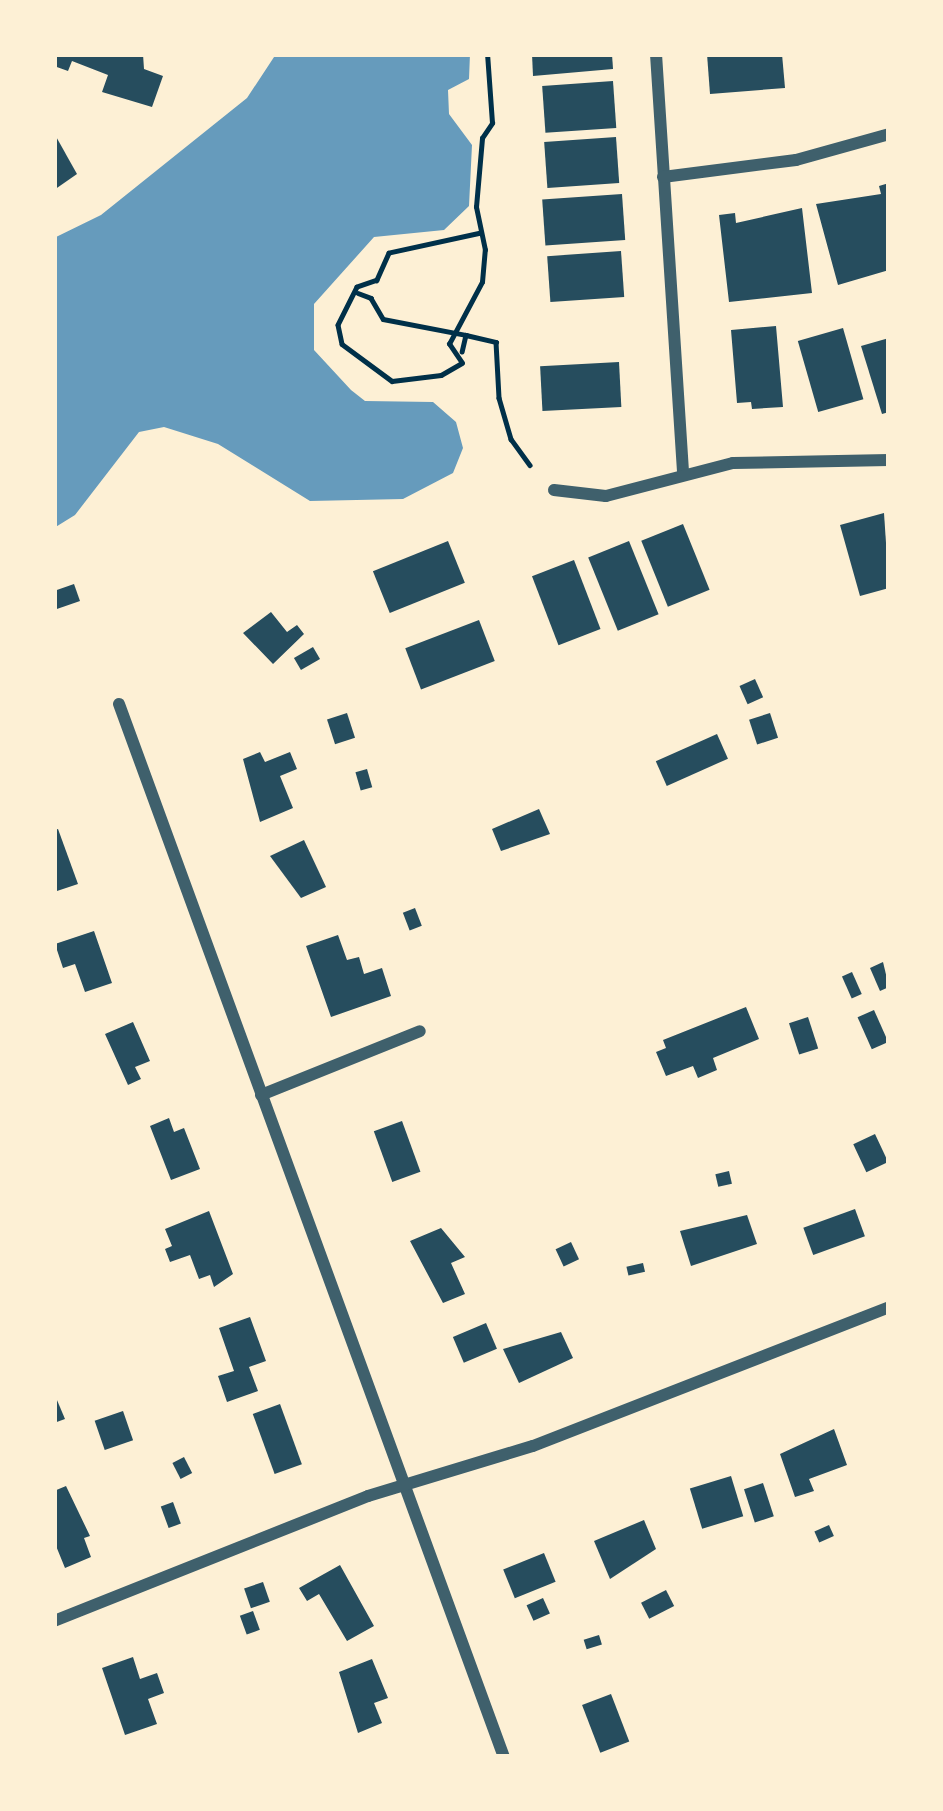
<!DOCTYPE html>
<html>
<head>
<meta charset="utf-8">
<style>
  body { margin:0 }
  #map { position:relative; width:943px; height:1811px; overflow:hidden; background:#fdf0d5; font-family:Cabin,sans-serif }
  div>[style] { position:absolute }
  [style*='--x'] { left:calc(var(--x)*1px); top:calc(var(--y)*1px); width:calc(var(--w)*1px); rotate:calc(var(--a)*1deg) }
  .water>* { inset:0; background:#669bbc }
  .building>* { inset:0; background:#264d5e; transform-origin:0 0 }
  .path>* { height:4.5px; margin:-2.25px; padding:0 2.25px; transform-origin:2.25px; border-radius:2.25px; background:#003049 }
  .minor>* { height:12px; margin:-6px; padding:0 6px; transform-origin:6px; border-radius:6px; background:#3f606c }
  span { translate:-50% -50%; white-space:nowrap; text-align:center; line-height:1.15; -webkit-text-stroke:9px #fdf0d5; paint-order:stroke }
  .frame { position:absolute; inset:0; border:57px solid #fdf0d5; pointer-events:none }
</style>
</head>
<body>
<div id="map">
  <div class="water">
    <div style="clip-path:polygon(276px 54px,470px 54px,469px 79px,448px 90px,449px 114px,472px 145px,469px 206px,444px 230px,374px 237px,314px 304px,314px 350px,351px 390px,365px 401px,433px 402px,456px 422px,463px 448px,453px 473px,403px 499px,310px 501px,218px 444px,164px 427px,139px 432px,75px 515px,54px 528px,54px 238px,101px 215px,247px 98px)"></div>
  </div>
  <div class="building">
    <div style="clip-path:polygon(54px 54px,143px 54px,144px 69px,163px 76px,152px 107px,102px 92px,108px 75px,72px 61px,68px 71px,54px 66px)"></div>
    <div style="clip-path:polygon(532px 54px,612px 54px,613px 69px,533px 76px)"></div>
    <div style="clip-path:polygon(707px 54px,782px 54px,785px 88px,710px 94px)"></div>
    <div style="left:613px;top:81px;width:47px;height:71px;rotate:86deg"></div>
    <div style="clip-path:polygon(54px 133px,77px 174px,54px 190px)"></div>
    <div style="left:616px;top:137px;width:46px;height:72px;rotate:86deg"></div>
    <div style="clip-path:polygon(889px 183px,889px 270px,838px 285px,816px 204px,881px 194px,879px 186px)"></div>
    <div style="left:622px;top:194px;width:46px;height:80px;rotate:86deg"></div>
    <div style="clip-path:polygon(802px 208px,812px 293px,729px 302px,719px 215px,735px 213px,736px 223px)"></div>
    <div style="left:621px;top:251px;width:46px;height:74px;rotate:86deg"></div>
    <div style="clip-path:polygon(776px 326px,783px 407px,752px 409px,751px 402px,737px 403px,731px 330px)"></div>
    <div style="left:843px;top:328px;width:74px;height:47px;rotate:74deg"></div>
    <div style="clip-path:polygon(889px 338px,889px 412px,882px 414px,861px 346px)"></div>
    <div style="left:619px;top:362px;width:45px;height:79px;rotate:87deg"></div>
    <div style="clip-path:polygon(884px 513px,889px 588px,860px 596px,840px 525px)"></div>
    <div style="left:683px;top:524px;width:71px;height:45px;rotate:68deg"></div>
    <div style="left:448px;top:541px;width:45px;height:81px;rotate:68deg"></div>
    <div style="left:629px;top:541px;width:79px;height:44px;rotate:68deg"></div>
    <div style="left:574px;top:560px;width:74px;height:45px;rotate:69deg"></div>
    <div style="clip-path:polygon(74px 584px,80px 601px,54px 610px,54px 591px)"></div>
    <div style="clip-path:polygon(271px 612px,287px 632px,297px 625px,304px 634px,273px 664px,243px 633px)"></div>
    <div style="left:479px;top:620px;width:44px;height:79px;rotate:69deg"></div>
    <div style="left:313px;top:647px;width:14px;height:22px;rotate:60deg"></div>
    <div style="left:755px;top:679px;width:20px;height:17px;rotate:66deg"></div>
    <div style="left:347px;top:713px;width:26px;height:21px;rotate:72deg"></div>
    <div style="left:770px;top:713px;width:26px;height:22px;rotate:72deg"></div>
    <div style="left:717px;top:734px;width:27px;height:67px;rotate:66deg"></div>
    <div style="clip-path:polygon(260px 752px,265px 762px,290px 752px,297px 769px,280px 776px,293px 808px,260px 822px,243px 759px)"></div>
    <div style="left:367px;top:769px;width:19px;height:12px;rotate:74deg"></div>
    <div style="clip-path:polygon(539px 809px,550px 834px,501px 851px,492px 829px)"></div>
    <div style="clip-path:polygon(58px 829px,78px 884px,54px 892px,54px 830px)"></div>
    <div style="clip-path:polygon(304px 840px,326px 887px,301px 898px,270px 856px)"></div>
    <div style="left:415px;top:908px;width:19px;height:13px;rotate:69deg"></div>
    <div style="clip-path:polygon(94px 931px,112px 983px,85px 992px,75px 964px,63px 968px,55px 944px)"></div>
    <div style="clip-path:polygon(338px 935px,347px 960px,359px 957px,364px 974px,382px 968px,391px 996px,331px 1017px,306px 946px)"></div>
    <div style="clip-path:polygon(883px 962px,889px 987px,880px 991px,870px 968px)"></div>
    <div style="left:852px;top:972px;width:24px;height:11px;rotate:66deg"></div>
    <div style="clip-path:polygon(746px 1007px,759px 1039px,713px 1058px,717px 1070px,698px 1078px,693px 1066px,666px 1076px,656px 1052px,666px 1048px,663px 1040px)"></div>
    <div style="left:874px;top:1010px;width:35px;height:18px;rotate:66deg"></div>
    <div style="left:808px;top:1017px;width:33px;height:20px;rotate:72deg"></div>
    <div style="clip-path:polygon(133px 1022px,150px 1061px,135px 1067px,141px 1079px,128px 1085px,105px 1034px)"></div>
    <div style="clip-path:polygon(169px 1118px,174px 1132px,184px 1128px,200px 1169px,171px 1180px,150px 1126px)"></div>
    <div style="left:402px;top:1121px;width:54px;height:30px;rotate:70deg"></div>
    <div style="left:875px;top:1134px;width:31px;height:24px;rotate:65deg"></div>
    <div style="left:729px;top:1171px;width:13px;height:14px;rotate:77deg"></div>
    <div style="left:855px;top:1209px;width:29px;height:55px;rotate:70deg"></div>
    <div style="clip-path:polygon(209px 1211px,233px 1274px,214px 1287px,210px 1275px,199px 1279px,190px 1255px,170px 1262px,165px 1249px,172px 1246px,165px 1229px)"></div>
    <div style="clip-path:polygon(747px 1215px,757px 1244px,691px 1266px,680px 1231px)"></div>
    <div style="clip-path:polygon(441px 1228px,465px 1257px,451px 1263px,465px 1294px,443px 1303px,410px 1241px)"></div>
    <div style="left:571px;top:1242px;width:19px;height:17px;rotate:65deg"></div>
    <div style="left:643px;top:1263px;width:9px;height:17px;rotate:77deg"></div>
    <div style="clip-path:polygon(250px 1317px,266px 1361px,249px 1367px,258px 1391px,227px 1402px,218px 1376px,234px 1371px,219px 1328px)"></div>
    <div style="left:486px;top:1323px;width:28px;height:36px;rotate:67deg"></div>
    <div style="clip-path:polygon(561px 1332px,573px 1358px,519px 1383px,503px 1349px)"></div>
    <div style="clip-path:polygon(54px 1393px,65px 1419px,54px 1423px)"></div>
    <div style="left:280px;top:1404px;width:64px;height:29px;rotate:70deg"></div>
    <div style="left:123px;top:1411px;width:31px;height:30px;rotate:71deg"></div>
    <div style="clip-path:polygon(834px 1429px,847px 1465px,809px 1479px,814px 1491px,795px 1497px,780px 1454px)"></div>
    <div style="left:184px;top:1457px;width:18px;height:13px;rotate:63deg"></div>
    <div style="left:731px;top:1476px;width:42px;height:43px;rotate:73deg"></div>
    <div style="left:763px;top:1483px;width:35px;height:20px;rotate:72deg"></div>
    <div style="clip-path:polygon(66px 1486px,90px 1536px,84px 1538px,91px 1557px,65px 1568px,54px 1541px,54px 1491px)"></div>
    <div style="left:173px;top:1502px;width:23px;height:13px;rotate:70deg"></div>
    <div style="clip-path:polygon(644px 1520px,656px 1549px,610px 1579px,594px 1541px)"></div>
    <div style="left:829px;top:1525px;width:12px;height:16px;rotate:66deg"></div>
    <div style="left:544px;top:1553px;width:31px;height:44px;rotate:68deg"></div>
    <div style="clip-path:polygon(340px 1565px,374px 1626px,347px 1641px,319px 1594px,307px 1601px,299px 1588px)"></div>
    <div style="left:263px;top:1582px;width:21px;height:20px;rotate:71deg"></div>
    <div style="left:666px;top:1590px;width:18px;height:28px;rotate:63deg"></div>
    <div style="left:543px;top:1598px;width:17px;height:18px;rotate:66deg"></div>
    <div style="left:253px;top:1611px;width:20px;height:14px;rotate:70deg"></div>
    <div style="left:599px;top:1635px;width:10px;height:16px;rotate:73deg"></div>
    <div style="clip-path:polygon(133px 1657px,140px 1679px,157px 1673px,164px 1693px,148px 1699px,157px 1724px,125px 1735px,102px 1668px)"></div>
    <div style="clip-path:polygon(372px 1659px,388px 1698px,374px 1703px,382px 1723px,358px 1733px,339px 1672px)"></div>
    <div style="left:611px;top:1694px;width:51px;height:31px;rotate:69deg"></div>
  </div>
  <div class="path">
    <div style="--x:481;--y:233;--w:94;--a:167.7"></div>
    <div style="--x:389;--y:253;--w:30;--a:114"></div>
    <div style="--x:377;--y:280;--w:21;--a:161"></div>
    <div style="--x:357;--y:287;--w:42;--a:116.6"></div>
    <div style="--x:338;--y:325;--w:19;--a:78"></div>
    <div style="--x:342;--y:344;--w:62;--a:36.5"></div>
    <div style="--x:392;--y:381;--w:49;--a:-7"></div>
    <div style="--x:441;--y:375;--w:24;--a:-30"></div>
    <div style="--x:462;--y:363;--w:23;--a:-124"></div>
    <div style="--x:449;--y:344;--w:70;--a:-62"></div>
    <div style="--x:482;--y:282;--w:32;--a:-85"></div>
    <div style="--x:485;--y:250;--w:44;--a:-101.8"></div>
    <div style="--x:476;--y:207;--w:69;--a:-85"></div>
    <div style="--x:482;--y:138;--w:18;--a:-56"></div>
    <div style="--x:492;--y:123;--w:69;--a:-94.1"></div>
    <div style="--x:358;--y:293;--w:14;--a:21"></div>
    <div style="--x:371;--y:298;--w:24;--a:60"></div>
    <div style="--x:383;--y:319;--w:85;--a:10.9"></div>
    <div style="--x:466;--y:335;--w:17;--a:103"></div>
    <div style="--x:466;--y:335;--w:31;--a:13"></div>
    <div style="--x:496;--y:342;--w:56;--a:86.9"></div>
    <div style="--x:499;--y:398;--w:43;--a:73.7"></div>
    <div style="--x:511;--y:439;--w:32;--a:54"></div>
  </div>
  <div class="minor">
    <div style="--x:656;--y:54;--w:418;--a:86.3"></div>
    <div style="--x:663;--y:177;--w:134;--a:-7.3"></div>
    <div style="--x:796;--y:160;--w:97;--a:-15.6"></div>
    <div style="--x:554;--y:490;--w:52;--a:6.6"></div>
    <div style="--x:606;--y:496;--w:131;--a:-14.6"></div>
    <div style="--x:733;--y:463;--w:156;--a:-1.1"></div>
    <div style="--x:119;--y:704;--w:1121;--a:69.92"></div>
    <div style="--x:261;--y:1095;--w:171;--a:-21.9"></div>
    <div style="--x:54;--y:1621;--w:338;--a:-21.7"></div>
    <div style="--x:368;--y:1496;--w:172;--a:-16.9"></div>
    <div style="--x:533;--y:1446;--w:382;--a:-21.3"></div>
  </div>
  <div class="frame"></div>
</div>
</body>
</html>
